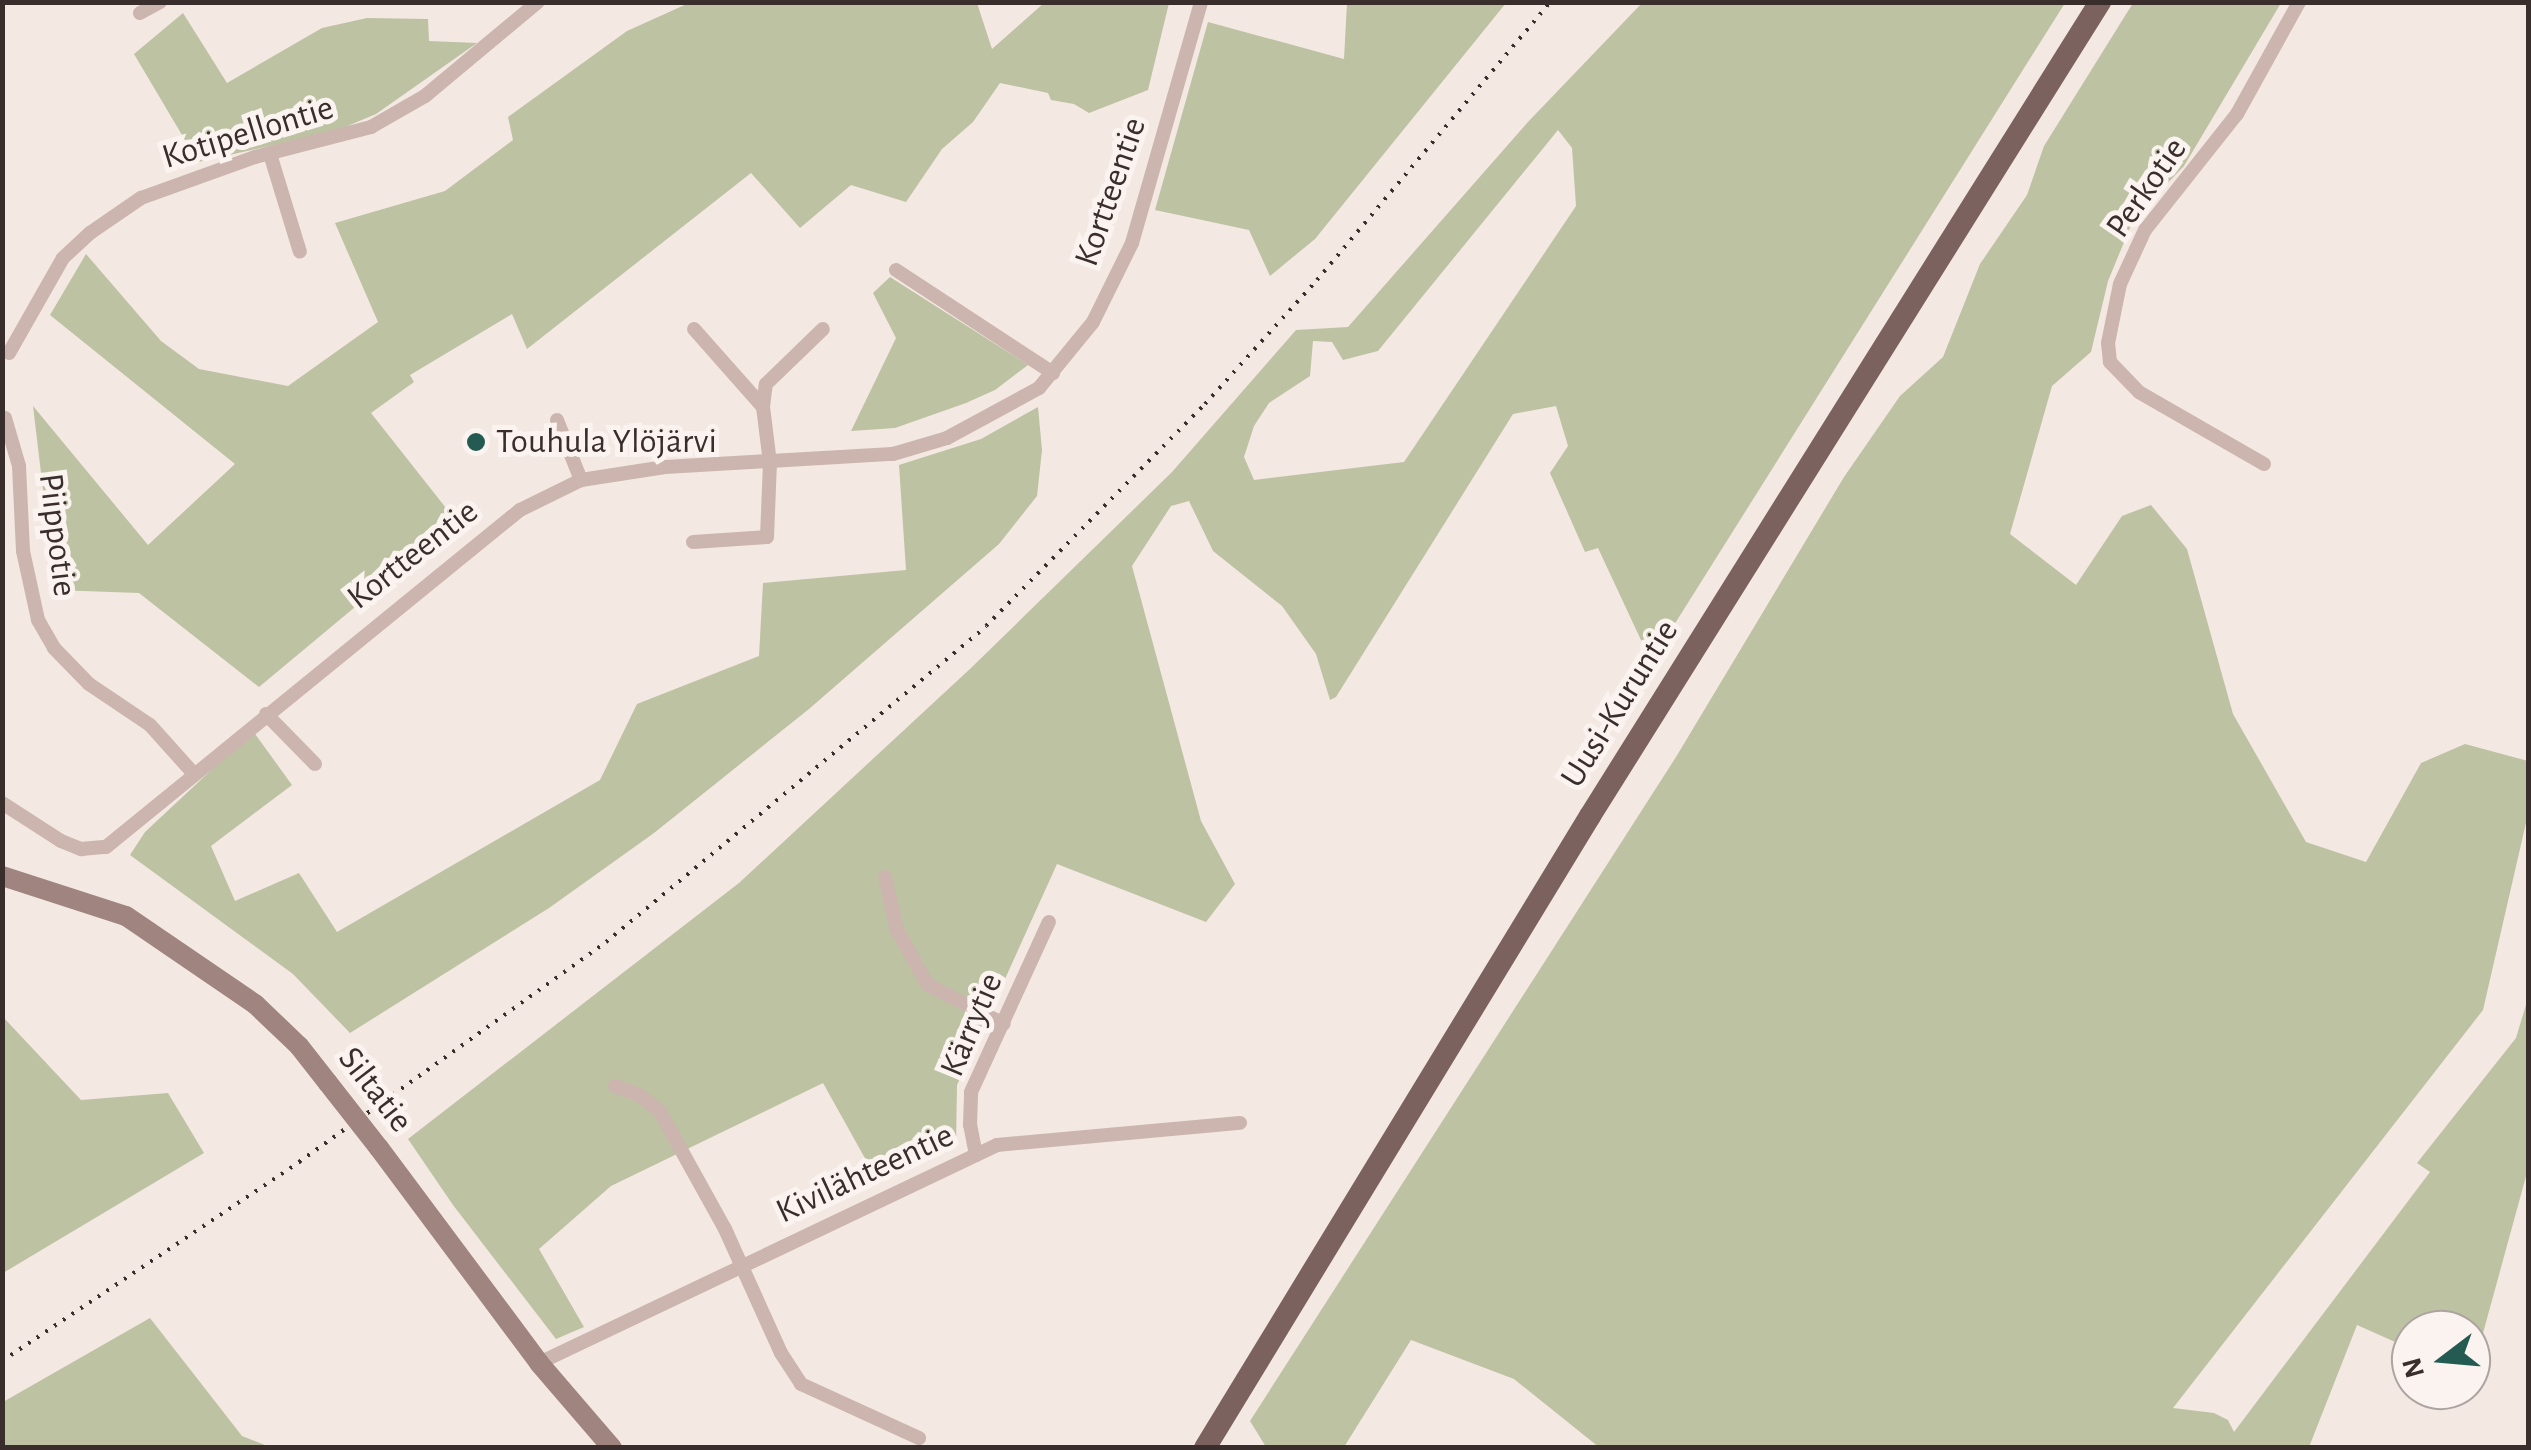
<!DOCTYPE html>
<html>
<head>
<meta charset="utf-8">
<style>
  body { margin:0 }
  #map { position:relative; width:2531px; height:1450px; overflow:hidden; background:#f3e8e2; font-family:"Alegreya Sans",sans-serif }
  div>[style] { position:absolute }
  [style*='--x'] { left:calc(var(--x)*1px); top:calc(var(--y)*1px); width:calc(var(--w)*1px); rotate:calc(var(--a)*1deg) }
  .green>* { inset:0; background:#bdc2a2 }
  .street>* { height:14px; margin:-7px; padding:0 7px; transform-origin:7px; border-radius:7px; background:#cbb5ae }
  .secondary>* { height:20px; margin:-10px; padding:0 10px; transform-origin:10px; border-radius:10px; background:#9f847f }
  .primary>* { height:22px; margin:-11px; padding:0 11px; transform-origin:11px; border-radius:11px; background:#7b625e }
  .rail>* { height:4px; margin-top:-2px; transform-origin:0; background:repeating-linear-gradient(90deg,#3a2e2c 0 2.5px,transparent 0 10.5px) }
  .secondary-bridge>* { height:20px; margin:-10px; padding:0 10px; transform-origin:10px; border-radius:10px; background:#9f847f }
  .dots>* { width:28px; height:28px; translate:-50% -50%; box-sizing:border-box; border:5px solid #faf3ef; border-radius:50% }
  span { translate:-50% -50%; white-space:nowrap; text-align:center; line-height:1.15; -webkit-text-stroke:10px #faf3ef; paint-order:stroke }
  .street-label { font-size:35px; color:#3a2e2c }
  .poi-label { font-size:35px; color:#3a2e2c }
  .left { translate:0 -50%; text-align:left }
  .frame { position:absolute; inset:0; border:5px solid #3a2e2c; pointer-events:none }
  .north { position:absolute; left:2391px; top:1310px; width:100px; height:100px; box-sizing:border-box; background:#faf3ef; border:2px solid #ada4a1; border-radius:50%; rotate:254deg; font-size:28px; font-weight:700; line-height:40px; text-align:center; color:#3a2e2c }
  .north::after { content:''; display:block; margin:auto; width:35px; height:45px; background:#235a52; clip-path:polygon(50% 0,100% 100%,50% 72%,0 100%) }
</style>
</head>
<body>
<div id="map">
  <div class="green">
    <div style="clip-path:polygon(689px 3px,977px 3px,992px 49px,1044px 3px,1169px 3px,1148px 90px,1089px 113px,1074px 104px,1051px 100px,1048px 93px,1000px 83px,973px 122px,942px 149px,906px 202px,851px 185px,800px 228px,751px 173px,527px 349px,512px 314px,410px 375px,414px 382px,371px 413px,457px 522px,259px 687px,139px 593px,55px 590px,33px 406px,148px 545px,235px 464px,50px 315px,86px 254px,161px 341px,199px 369px,288px 386px,378px 322px,335px 223px,445px 191px,513px 140px,508px 117px,627px 31px)"></div>
    <div style="clip-path:polygon(1347px 3px,1506px 3px,1315px 239px,1270px 276px,1249px 230px,1155px 210px,1208px 22px,1344px 59px)"></div>
    <div style="clip-path:polygon(evenodd,1642px 3px,2065px 3px,1647px 668px,1647px 653px,1598px 548px,1585px 552px,1550px 473px,1568px 446px,1556px 406px,1513px 414px,1336px 697px,1330px 700px,1316px 654px,1282px 606px,1213px 551px,1189px 501px,1171px 506px,1132px 566px,1201px 821px,1235px 884px,1206px 922px,1057px 864px,957px 1085px,956px 1145px,876px 1178px,823px 1083px,611px 1186px,539px 1249px,584px 1327px,556px 1339px,453px 1205px,408px 1139px,739px 883px,971px 668px,1172px 472px,1296px 330px,1348px 327px,1527px 123px,1642px 3px,1558px 130px,1572px 148px,1576px 206px,1404px 462px,1254px 480px,1244px 457px,1254px 426px,1269px 403px,1310px 376px,1313px 341px,1332px 342px,1343px 360px,1378px 351px,1558px 130px)"></div>
    <div style="clip-path:polygon(2133px 3px,2281px 3px,2184px 166px,2134px 218px,2108px 281px,2091px 352px,2052px 386px,2010px 534px,2076px 585px,2122px 516px,2151px 505px,2187px 549px,2233px 714px,2306px 842px,2366px 862px,2421px 763px,2465px 744px,2528px 761px,2528px 814px,2483px 1010px,2173px 1408px,2214px 1413px,2228px 1420px,2234px 1432px,2430px 1172px,2417px 1163px,2516px 1038px,2528px 998px,2528px 1169px,2471px 1377px,2471px 1330px,2411px 1330px,2411px 1349px,2357px 1325px,2309px 1447px,1600px 1448px,1514px 1379px,1411px 1340px,1344px 1447px,1266px 1447px,1250px 1421px,1676px 757px,1844px 477px,1900px 396px,1943px 357px,1980px 264px,2027px 195px,2044px 146px)"></div>
    <div style="clip-path:polygon(183px 13px,227px 83px,322px 28px,367px 18px,428px 19px,429px 41px,477px 43px,376px 114px,333px 132px,198px 162px,134px 54px)"></div>
    <div style="clip-path:polygon(890px 277px,1028px 365px,995px 390px,966px 403px,895px 428px,851px 431px,896px 338px,873px 293px)"></div>
    <div style="clip-path:polygon(1038px 407px,1042px 450px,1037px 496px,999px 544px,809px 709px,654px 833px,549px 908px,350px 1033px,293px 974px,130px 855px,145px 832px,253px 731px,292px 785px,211px 846px,235px 901px,299px 873px,337px 932px,600px 780px,637px 704px,759px 656px,763px 583px,906px 570px,899px 465px,981px 439px)"></div>
    <div style="clip-path:polygon(3px 1017px,81px 1100px,168px 1093px,204px 1153px,3px 1273px)"></div>
    <div style="clip-path:polygon(150px 1318px,242px 1436px,270px 1447px,3px 1447px,3px 1402px)"></div>
  </div>
  <div class="street">
    <div style="--x:140;--y:13;--w:23;--a:-29"></div>
    <div style="--x:270;--y:154;--w:102;--a:73"></div>
    <div style="--x:896;--y:270;--w:188;--a:33.3"></div>
    <div style="--x:9;--y:353;--w:109;--a:-60.4"></div>
    <div style="--x:63;--y:258;--w:37;--a:-43"></div>
    <div style="--x:90;--y:233;--w:62;--a:-34.5"></div>
    <div style="--x:141;--y:198;--w:121;--a:-19.8"></div>
    <div style="--x:255;--y:157;--w:120;--a:-14.5"></div>
    <div style="--x:371;--y:127;--w:62;--a:-29.9"></div>
    <div style="--x:425;--y:96;--w:147;--a:-39.8"></div>
    <div style="--x:763;--y:407;--w:23;--a:-83"></div>
    <div style="--x:766;--y:384;--w:79;--a:-44"></div>
    <div style="--x:5;--y:418;--w:50;--a:73.7"></div>
    <div style="--x:19;--y:466;--w:85;--a:87.3"></div>
    <div style="--x:23;--y:551;--w:71;--a:77.7"></div>
    <div style="--x:38;--y:620;--w:32;--a:60"></div>
    <div style="--x:54;--y:648;--w:50;--a:45.8"></div>
    <div style="--x:89;--y:684;--w:73;--a:33.9"></div>
    <div style="--x:150;--y:725;--w:64;--a:48.1"></div>
    <div style="--x:557;--y:420;--w:65;--a:68.2"></div>
    <div style="--x:2264;--y:464;--w:144;--a:-150.1"></div>
    <div style="--x:2139;--y:392;--w:42;--a:-134"></div>
    <div style="--x:2110;--y:362;--w:19;--a:-96"></div>
    <div style="--x:2108;--y:343;--w:60;--a:-78.5"></div>
    <div style="--x:2120;--y:284;--w:60;--a:-65.2"></div>
    <div style="--x:2145;--y:230;--w:148;--a:-51.6"></div>
    <div style="--x:2237;--y:114;--w:128;--a:-61"></div>
    <div style="--x:693;--y:542;--w:74;--a:-3.9"></div>
    <div style="--x:767;--y:537;--w:74;--a:-87.7"></div>
    <div style="--x:770;--y:463;--w:56;--a:-97.1"></div>
    <div style="--x:763;--y:407;--w:104;--a:-131.5"></div>
    <div style="--x:266;--y:714;--w:70;--a:45.6"></div>
    <div style="--x:2;--y:803;--w:70;--a:32.8"></div>
    <div style="--x:61;--y:841;--w:22;--a:22"></div>
    <div style="--x:81;--y:849;--w:25;--a:-5"></div>
    <div style="--x:106;--y:847;--w:534;--a:-39.15"></div>
    <div style="--x:520;--y:510;--w:68;--a:-26.2"></div>
    <div style="--x:581;--y:480;--w:85;--a:-8.8"></div>
    <div style="--x:665;--y:467;--w:228;--a:-3.3"></div>
    <div style="--x:893;--y:454;--w:56;--a:-16.5"></div>
    <div style="--x:947;--y:438;--w:105;--a:-28.5"></div>
    <div style="--x:1039;--y:388;--w:85;--a:-50.7"></div>
    <div style="--x:1093;--y:322;--w:88;--a:-63.7"></div>
    <div style="--x:1132;--y:243;--w:251;--a:-74"></div>
    <div style="--x:885;--y:877;--w:54;--a:77.2"></div>
    <div style="--x:897;--y:930;--w:63;--a:60.6"></div>
    <div style="--x:928;--y:985;--w:85;--a:27.2"></div>
    <div style="--x:615;--y:1086;--w:26;--a:21"></div>
    <div style="--x:639;--y:1095;--w:25;--a:37"></div>
    <div style="--x:659;--y:1110;--w:136;--a:61"></div>
    <div style="--x:725;--y:1229;--w:136;--a:65.7"></div>
    <div style="--x:781;--y:1353;--w:37;--a:57"></div>
    <div style="--x:801;--y:1384;--w:130;--a:24.6"></div>
    <div style="--x:976;--y:1155;--w:31;--a:-101"></div>
    <div style="--x:970;--y:1125;--w:33;--a:-88"></div>
    <div style="--x:971;--y:1092;--w:187;--a:-65.4"></div>
    <div style="--x:539;--y:1363;--w:507;--a:-25.45"></div>
    <div style="--x:997;--y:1145;--w:244;--a:-5.2"></div>
  </div>
  <div class="secondary">
    <div style="--x:2;--y:876;--w:130;--a:17.9"></div>
    <div style="--x:126;--y:916;--w:156;--a:34.3"></div>
    <div style="--x:255;--y:1004;--w:61;--a:43.7"></div>
    <div style="--x:299;--y:1046;--w:47;--a:51.9"></div>
    <div style="--x:379;--y:1148;--w:268;--a:53.3"></div>
    <div style="--x:539;--y:1363;--w:112;--a:49.3"></div>
  </div>
  <div class="primary">
    <div style="--x:1205;--y:1448;--w:740;--a:-58.65"></div>
    <div style="--x:1590;--y:816;--w:961;--a:-57.93"></div>
  </div>
  <div class="rail">
    <div style="--x:2;--y:1361;--w:358;--a:-33.8"></div>
    <div style="--x:299;--y:1162;--w:378;--a:-35.6"></div>
    <div style="--x:606;--y:942;--w:494;--a:-39.7"></div>
    <div style="--x:986;--y:626;--w:312;--a:-45.4"></div>
    <div style="--x:1205;--y:404;--w:167;--a:-47.9"></div>
    <div style="--x:1317;--y:280;--w:363;--a:-50"></div>
  </div>
  <div class="secondary-bridge">
    <div style="--x:328;--y:1083;--w:83;--a:51.9"></div>
  </div>
  <div class="dots">
    <div style="left:476px;top:442px;background:#235a52"></div>
  </div>
  <div class="street-label">
    <span style="left:248px;top:133px;rotate:-17deg">Kotipellontie</span>
    <span style="left:2147px;top:188px;rotate:-55deg">Perkotie</span>
    <span style="left:1111px;top:192px;rotate:-71deg">Kortteentie</span>
    <span style="left:57px;top:535px;rotate:83deg">Piippotie</span>
    <span style="left:413px;top:555px;rotate:-38deg">Kortteentie</span>
    <span style="left:1620px;top:704px;rotate:-58deg">Uusi-Kuruntie</span>
    <span style="left:972px;top:1025px;rotate:-67deg">Kärrytie</span>
    <span style="left:375px;top:1090px;rotate:52deg">Siltatie</span>
    <span style="left:865px;top:1174px;rotate:-25deg">Kivilähteentie</span>
  </div>
  <div class="poi-label">
    <span class="left" style="left:496px;top:442px">Touhula Ylöjärvi</span>
  </div>
  <div class="frame"></div>
  <div class="north">N</div>
</div>
</body>
</html>
